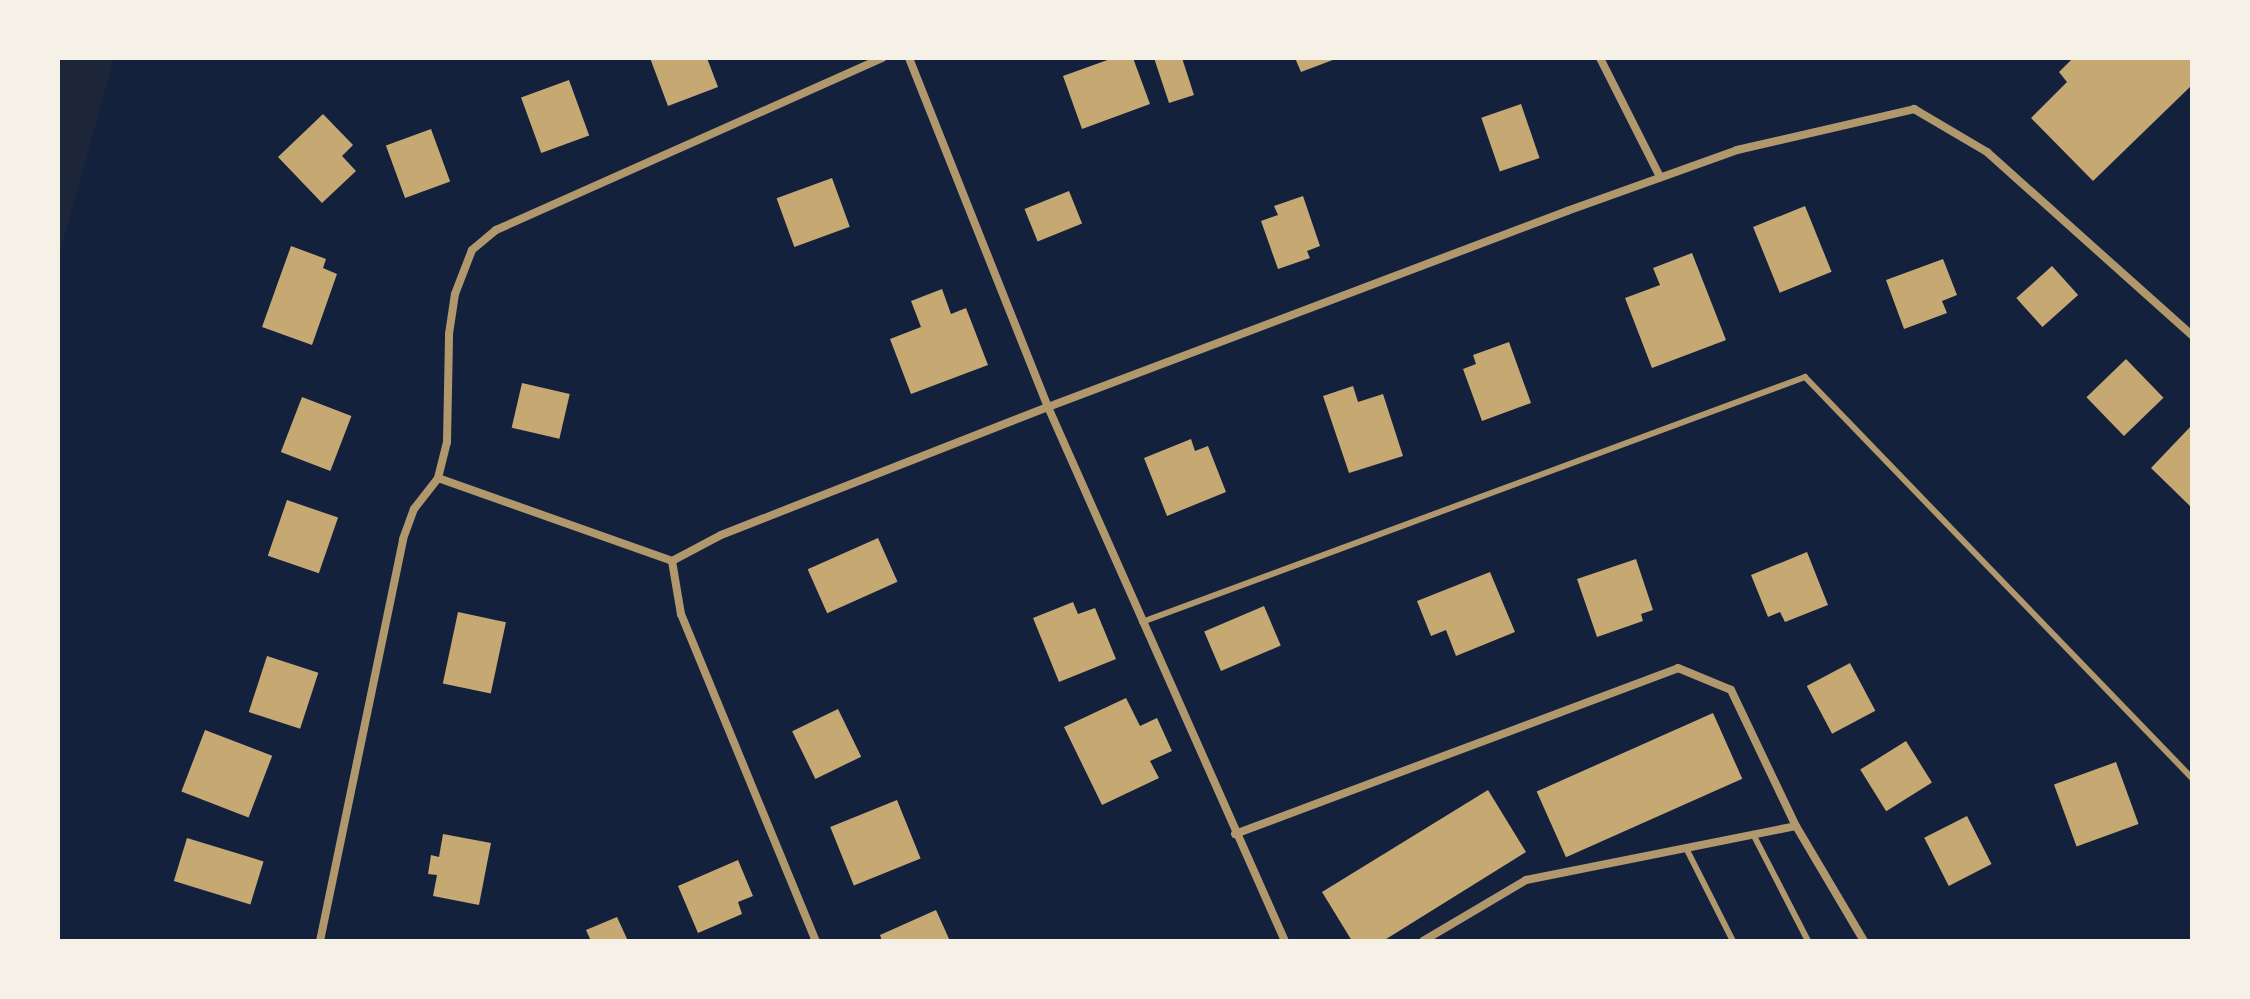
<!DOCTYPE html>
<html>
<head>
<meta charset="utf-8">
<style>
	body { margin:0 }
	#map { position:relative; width:2250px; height:999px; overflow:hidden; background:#14213d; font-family:"Golos Text",sans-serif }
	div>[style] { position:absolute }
	.green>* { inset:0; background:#1d2539 }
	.building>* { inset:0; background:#c6a872; transform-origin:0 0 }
	.service>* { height:6px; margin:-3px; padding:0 3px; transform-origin:3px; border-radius:3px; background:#b1986c }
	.minor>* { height:8px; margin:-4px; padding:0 4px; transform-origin:4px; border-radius:4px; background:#b1986c }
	span { translate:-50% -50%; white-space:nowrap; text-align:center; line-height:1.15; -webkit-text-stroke:8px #f6f1e7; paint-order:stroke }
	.frame { position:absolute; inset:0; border:60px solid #f6f1e7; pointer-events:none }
</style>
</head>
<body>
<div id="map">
	<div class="green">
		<i style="clip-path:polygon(58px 58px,114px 58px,58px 260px)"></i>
	</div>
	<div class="building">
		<i style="clip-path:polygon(650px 58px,707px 58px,718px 87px,668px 106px)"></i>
		<i style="clip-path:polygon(1113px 58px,1133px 58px,1150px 104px,1082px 129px,1063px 76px)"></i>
		<i style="clip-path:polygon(1154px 58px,1182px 58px,1194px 95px,1169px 103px)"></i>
		<i style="clip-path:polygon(1295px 58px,1338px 58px,1301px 72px)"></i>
		<i style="clip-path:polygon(2073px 58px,2192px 58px,2192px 85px,2093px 181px,2031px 118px,2067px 82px,2059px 72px)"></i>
		<i style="left:569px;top:80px;width:59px;height:51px;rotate:70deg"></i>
		<i style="left:1521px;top:104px;width:57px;height:42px;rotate:71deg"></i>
		<i style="clip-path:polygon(323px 114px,353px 145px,342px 156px,356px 171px,322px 203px,278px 157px)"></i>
		<i style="left:431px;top:129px;width:56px;height:48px;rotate:70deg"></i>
		<i style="left:832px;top:178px;width:52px;height:59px;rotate:70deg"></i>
		<i style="left:1069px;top:191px;width:35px;height:48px;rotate:68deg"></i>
		<i style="clip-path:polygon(1303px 196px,1320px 246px,1307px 251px,1310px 258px,1278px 269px,1261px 221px,1278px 215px,1274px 206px)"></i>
		<i style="left:1805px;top:206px;width:71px;height:56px;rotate:68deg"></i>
		<i style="clip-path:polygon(291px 246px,326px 259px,323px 268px,337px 274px,312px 345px,262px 327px)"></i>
		<i style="clip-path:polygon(1692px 253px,1726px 340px,1652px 368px,1625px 298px,1660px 285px,1653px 268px)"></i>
		<i style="clip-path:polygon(1943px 259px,1957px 295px,1942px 301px,1947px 313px,1904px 329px,1886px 280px)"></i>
		<i style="left:2052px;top:266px;width:39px;height:48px;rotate:48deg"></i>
		<i style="clip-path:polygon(942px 289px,951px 314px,966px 308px,988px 365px,911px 394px,890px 339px,921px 327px,911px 301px)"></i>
		<i style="clip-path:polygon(1509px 342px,1531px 403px,1482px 421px,1463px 369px,1476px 364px,1473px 355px)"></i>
		<i style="left:2126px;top:359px;width:54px;height:55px;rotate:46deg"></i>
		<i style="left:522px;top:383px;width:49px;height:46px;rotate:13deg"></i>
		<i style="clip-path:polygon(1353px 386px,1358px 402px,1383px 394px,1403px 456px,1349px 473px,1323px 396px)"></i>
		<i style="left:302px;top:397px;width:53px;height:59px;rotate:21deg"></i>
		<i style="clip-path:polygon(2192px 425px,2192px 508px,2151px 468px)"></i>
		<i style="clip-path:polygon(1191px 439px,1195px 451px,1208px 446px,1226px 492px,1167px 516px,1144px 458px)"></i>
		<i style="left:287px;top:500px;width:54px;height:59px;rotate:19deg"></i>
		<i style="left:878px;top:538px;width:48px;height:77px;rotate:66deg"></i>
		<i style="clip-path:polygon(1807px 552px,1828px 605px,1785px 622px,1780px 612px,1768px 617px,1751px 575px)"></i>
		<i style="clip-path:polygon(1636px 559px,1653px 610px,1641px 614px,1643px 621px,1597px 637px,1577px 579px)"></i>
		<i style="clip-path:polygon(1490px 572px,1515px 632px,1456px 656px,1446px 630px,1431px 636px,1417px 601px)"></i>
		<i style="clip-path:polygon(1073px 602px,1078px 614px,1095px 608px,1116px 659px,1059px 682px,1033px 618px)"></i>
		<i style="left:1264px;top:606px;width:43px;height:65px;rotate:67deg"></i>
		<i style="left:458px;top:612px;width:49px;height:73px;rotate:12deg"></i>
		<i style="left:267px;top:656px;width:54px;height:59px;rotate:18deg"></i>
		<i style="left:1850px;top:663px;width:54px;height:49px;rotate:62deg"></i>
		<i style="clip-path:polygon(1126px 698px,1140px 726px,1157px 718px,1172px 751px,1150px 761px,1159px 778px,1102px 805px,1064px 727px)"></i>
		<i style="left:838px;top:709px;width:53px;height:51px;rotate:64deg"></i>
		<i style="left:1713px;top:713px;width:72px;height:193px;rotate:66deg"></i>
		<i style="left:205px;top:730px;width:72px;height:66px;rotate:21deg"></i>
		<i style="left:1906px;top:741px;width:49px;height:54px;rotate:58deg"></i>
		<i style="left:2116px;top:762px;width:66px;height:66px;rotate:70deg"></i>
		<i style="clip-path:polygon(1488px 790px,1526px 852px,1383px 941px,1352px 941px,1322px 892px)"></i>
		<i style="left:897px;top:800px;width:63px;height:72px;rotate:68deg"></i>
		<i style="left:1967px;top:816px;width:54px;height:48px;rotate:63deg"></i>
		<i style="clip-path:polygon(443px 834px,491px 843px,479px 905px,433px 896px,437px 875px,428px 874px,431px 855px,439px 857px)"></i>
		<i style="left:187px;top:838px;width:80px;height:45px;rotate:17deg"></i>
		<i style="clip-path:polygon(738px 860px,753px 896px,738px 902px,742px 914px,698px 933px,678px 886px)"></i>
		<i style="clip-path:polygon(936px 910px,950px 941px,882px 941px,880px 935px)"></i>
		<i style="clip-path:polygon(617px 917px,628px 941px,591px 941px,586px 930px)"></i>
	</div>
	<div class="service">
		<i style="left:1142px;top:622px;width:707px;rotate:-20.28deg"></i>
		<i style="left:1805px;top:377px;width:557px;rotate:46.02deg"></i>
		<i style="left:1753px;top:834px;width:120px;rotate:62.8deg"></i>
		<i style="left:1686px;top:848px;width:104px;rotate:63.2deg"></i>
	</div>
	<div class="minor">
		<i style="left:909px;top:58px;width:376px;rotate:68.3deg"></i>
		<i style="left:1048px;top:407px;width:584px;rotate:66.07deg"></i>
		<i style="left:1600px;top:58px;width:133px;rotate:63.2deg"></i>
		<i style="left:438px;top:478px;width:248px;rotate:19.5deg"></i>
		<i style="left:672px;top:561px;width:55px;rotate:-28deg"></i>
		<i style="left:721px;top:535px;width:351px;rotate:-21.4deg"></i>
		<i style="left:1048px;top:407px;width:555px;rotate:-20.69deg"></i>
		<i style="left:1567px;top:211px;width:181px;rotate:-19.7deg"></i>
		<i style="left:1737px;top:150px;width:182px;rotate:-13deg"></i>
		<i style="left:1914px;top:109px;width:85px;rotate:30.5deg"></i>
		<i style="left:1987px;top:152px;width:275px;rotate:41.8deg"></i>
		<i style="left:672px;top:561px;width:54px;rotate:80.4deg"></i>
		<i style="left:681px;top:614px;width:354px;rotate:67.6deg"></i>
		<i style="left:1235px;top:834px;width:473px;rotate:-20.5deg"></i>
		<i style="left:1678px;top:668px;width:57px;rotate:22.5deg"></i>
		<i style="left:1731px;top:690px;width:151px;rotate:64.5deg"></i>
		<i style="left:1796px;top:826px;width:134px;rotate:59.4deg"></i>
		<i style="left:320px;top:941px;width:410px;rotate:-78.3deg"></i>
		<i style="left:403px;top:539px;width:32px;rotate:-70deg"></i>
		<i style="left:414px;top:509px;width:39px;rotate:-52deg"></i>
		<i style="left:438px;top:478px;width:37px;rotate:-76deg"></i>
		<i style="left:447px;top:442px;width:108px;rotate:-88.9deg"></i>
		<i style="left:449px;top:334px;width:40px;rotate:-81.5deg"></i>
		<i style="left:455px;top:294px;width:47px;rotate:-68.9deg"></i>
		<i style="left:472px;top:250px;width:31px;rotate:-40deg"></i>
		<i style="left:496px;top:230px;width:423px;rotate:-24deg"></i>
		<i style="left:1423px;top:941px;width:120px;rotate:-30.6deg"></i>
		<i style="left:1526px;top:880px;width:275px;rotate:-11.3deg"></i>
	</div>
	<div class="frame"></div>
</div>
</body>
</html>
